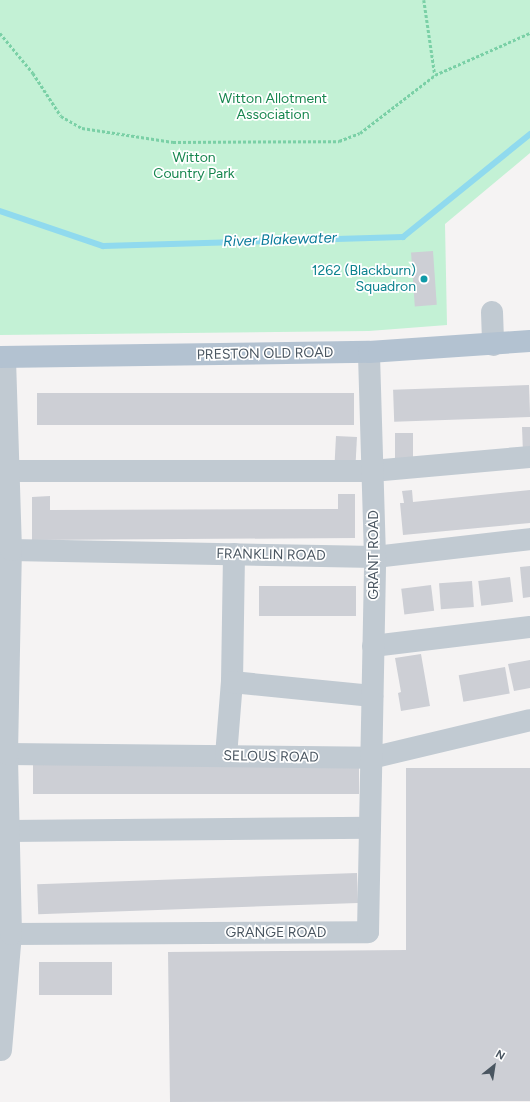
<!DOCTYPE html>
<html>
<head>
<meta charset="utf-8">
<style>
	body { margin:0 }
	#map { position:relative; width:530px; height:1102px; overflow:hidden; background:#f5f3f3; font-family:Figtree,sans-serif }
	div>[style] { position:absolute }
	.green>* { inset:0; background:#c3f1d5 }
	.stream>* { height:6px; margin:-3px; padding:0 3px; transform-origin:3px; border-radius:3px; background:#90daee }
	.building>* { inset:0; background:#cdcfd5; transform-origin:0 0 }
	.path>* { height:2.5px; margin-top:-1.25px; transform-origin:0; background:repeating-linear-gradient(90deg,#7ad0a6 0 3px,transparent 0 5px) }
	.minor>* { height:22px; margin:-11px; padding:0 11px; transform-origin:11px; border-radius:11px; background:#c1cad2 }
	.major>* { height:22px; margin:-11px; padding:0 11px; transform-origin:11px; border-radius:11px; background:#b3c2d1 }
	.dots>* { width:11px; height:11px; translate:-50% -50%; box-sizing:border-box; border:2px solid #fff; border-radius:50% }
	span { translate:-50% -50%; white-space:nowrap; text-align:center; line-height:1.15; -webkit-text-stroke:3.5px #fff; paint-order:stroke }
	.park-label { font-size:14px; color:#17864f }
	.culture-label { font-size:14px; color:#0d838f }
	.right { translate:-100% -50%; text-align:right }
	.street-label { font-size:14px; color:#4a5661 }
	.water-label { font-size:15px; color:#0c7c9b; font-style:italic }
	.north { position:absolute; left:474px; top:1046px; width:40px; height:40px; -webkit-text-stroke:3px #fff; paint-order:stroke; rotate:30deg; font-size:11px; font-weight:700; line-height:16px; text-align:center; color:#4a5661 }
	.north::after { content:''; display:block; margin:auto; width:14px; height:18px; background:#4a5661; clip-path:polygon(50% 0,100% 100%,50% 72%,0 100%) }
</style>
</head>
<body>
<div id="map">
	<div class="green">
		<i style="clip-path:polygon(0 0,530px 0,530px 153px,445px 224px,447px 325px,369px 331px,0 335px)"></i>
	</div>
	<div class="stream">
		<i style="left:0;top:211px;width:109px;rotate:18.8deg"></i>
		<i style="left:103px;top:246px;width:300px;rotate:-1.7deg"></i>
		<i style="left:403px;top:237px;width:164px;rotate:-39deg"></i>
	</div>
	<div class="building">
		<i style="left:433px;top:251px;width:54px;height:22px;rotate:86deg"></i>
		<i style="left:529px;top:385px;width:32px;height:136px;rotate:88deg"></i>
		<i style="left:354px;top:393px;width:32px;height:317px;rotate:90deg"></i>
		<i style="clip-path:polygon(522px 427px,530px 427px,530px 452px,523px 453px)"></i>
		<i style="left:413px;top:433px;width:26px;height:18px;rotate:90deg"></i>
		<i style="left:336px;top:436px;width:21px;height:25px;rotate:3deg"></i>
		<i style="clip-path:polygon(412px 490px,413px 502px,530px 490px,530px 523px,403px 535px,400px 503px,404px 503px,402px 491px)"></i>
		<i style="clip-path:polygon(338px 494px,355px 494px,355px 538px,32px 540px,32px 497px,50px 496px,50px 510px,338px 509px)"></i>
		<i style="clip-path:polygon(530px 566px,530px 597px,523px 598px,520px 567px)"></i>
		<i style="left:510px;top:577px;width:25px;height:32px;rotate:83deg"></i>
		<i style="left:472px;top:581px;width:26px;height:33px;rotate:86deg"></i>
		<i style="left:431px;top:585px;width:26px;height:30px;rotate:83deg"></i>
		<i style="left:259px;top:586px;width:97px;height:30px"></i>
		<i style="clip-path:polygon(421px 654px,430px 706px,401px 711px,398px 693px,401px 692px,395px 658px)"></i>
		<i style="clip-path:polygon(530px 660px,530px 688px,514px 691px,508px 664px)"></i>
		<i style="left:505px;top:667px;width:27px;height:47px;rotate:80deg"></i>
		<i style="left:359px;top:764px;width:30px;height:326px;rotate:90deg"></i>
		<i style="clip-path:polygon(406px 768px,530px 768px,530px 1101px,170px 1102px,168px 952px,406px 950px)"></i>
		<i style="left:357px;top:873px;width:30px;height:320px;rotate:88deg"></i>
		<i style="left:39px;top:962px;width:73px;height:33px"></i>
	</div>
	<div class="path">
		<i style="left:424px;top:0;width:76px;rotate:81.7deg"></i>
		<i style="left:0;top:33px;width:52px;rotate:50.5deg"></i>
		<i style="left:33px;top:73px;width:51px;rotate:56.9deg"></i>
		<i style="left:61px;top:116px;width:24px;rotate:30deg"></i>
		<i style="left:82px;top:128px;width:92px;rotate:8.7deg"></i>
		<i style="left:173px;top:142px;width:166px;rotate:-0.3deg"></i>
		<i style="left:339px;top:141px;width:22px;rotate:-21deg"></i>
		<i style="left:360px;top:133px;width:95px;rotate:-37.7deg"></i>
		<i style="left:435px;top:75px;width:104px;rotate:-23.9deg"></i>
	</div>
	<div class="minor">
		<i style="left:492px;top:312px;width:33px;rotate:88deg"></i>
		<i style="left:8px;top:471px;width:364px"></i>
		<i style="left:372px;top:471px;width:159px;rotate:-5.1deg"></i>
		<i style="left:11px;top:550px;width:364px;rotate:1.1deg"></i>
		<i style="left:375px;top:557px;width:156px;rotate:-6.6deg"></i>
		<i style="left:373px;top:646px;width:158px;rotate:-6.9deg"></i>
		<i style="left:232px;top:682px;width:128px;rotate:-89.1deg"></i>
		<i style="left:7px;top:754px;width:364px;rotate:0.6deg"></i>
		<i style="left:371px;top:758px;width:163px;rotate:-13.4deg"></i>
		<i style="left:226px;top:756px;width:74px;rotate:-85.4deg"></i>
		<i style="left:232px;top:682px;width:141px;rotate:5.7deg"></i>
		<i style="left:9px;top:831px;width:361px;rotate:-0.5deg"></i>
		<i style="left:11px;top:934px;width:357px;rotate:-0.3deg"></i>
		<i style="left:368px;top:932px;width:375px;rotate:-88.9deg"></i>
		<i style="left:375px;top:557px;width:205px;rotate:-91.7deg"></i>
		<i style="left:1px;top:1050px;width:116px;rotate:-85.1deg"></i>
		<i style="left:11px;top:934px;width:180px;rotate:-91.3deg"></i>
		<i style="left:7px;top:754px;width:204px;rotate:-88.9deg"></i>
		<i style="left:11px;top:550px;width:193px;rotate:-91.8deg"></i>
	</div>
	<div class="major">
		<i style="left:0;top:357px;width:369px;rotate:-0.8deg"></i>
		<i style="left:369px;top:352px;width:161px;rotate:-3.9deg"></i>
	</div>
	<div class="dots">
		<i style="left:424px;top:279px;background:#0f9aa8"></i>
	</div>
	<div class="park-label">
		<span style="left:273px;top:107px">Witton Allotment<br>Association</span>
		<span style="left:194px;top:166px">Witton<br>Country Park</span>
	</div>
	<div class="culture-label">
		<span class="right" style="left:416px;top:279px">1262 (Blackburn)<br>Squadron</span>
	</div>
	<div class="street-label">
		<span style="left:265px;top:354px;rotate:-1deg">PRESTON OLD ROAD</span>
		<span style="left:271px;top:555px;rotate:1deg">FRANKLIN ROAD</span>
		<span style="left:374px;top:555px;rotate:-90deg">GRANT ROAD</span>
		<span style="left:271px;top:757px;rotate:1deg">SELOUS ROAD</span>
		<span style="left:276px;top:933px">GRANGE ROAD</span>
	</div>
	<div class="water-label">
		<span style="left:280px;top:240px;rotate:-2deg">River Blakewater</span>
	</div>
	<div class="north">N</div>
</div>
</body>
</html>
